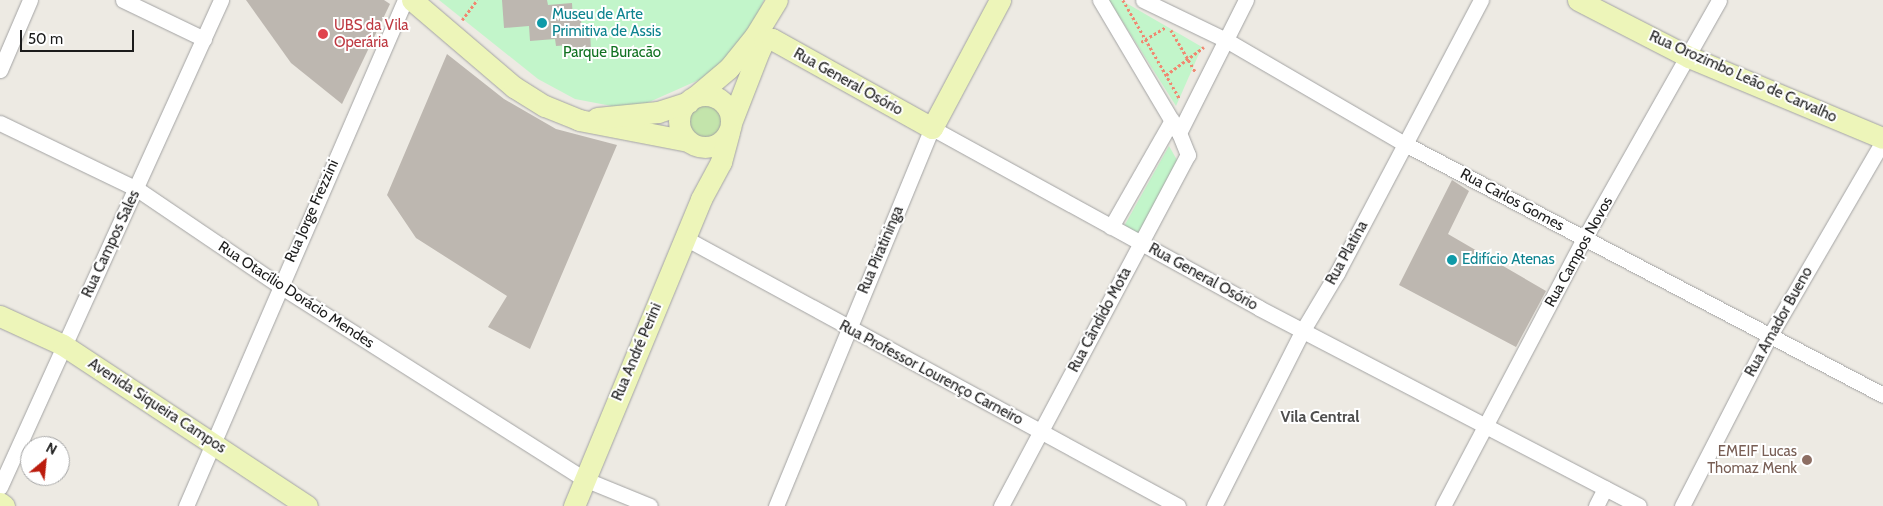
<!DOCTYPE html>
<html>
<head>
<meta charset="utf-8">
<style>
	body { margin:0 }
	#map { position:relative; width:1883px; height:506px; overflow:hidden; background:#edeae3; font-family:Cabin,sans-serif }
	div>[style] { position:absolute }
	.grass>* { inset:0; background:#c3e4ab }
	.round { border-radius:50% }
	.park>* { inset:0; background:#c2f5ca }
	.building>* { inset:0; background:#bdb7b0 }
	.path>* { height:2.5px; margin-top:-1.25px; transform-origin:0; background:repeating-linear-gradient(90deg,#f08871 0 2.5px,transparent 0 5px) }
	.roads { filter:drop-shadow(0 0 1px #a3a3a3) drop-shadow(0 0 1px #a3a3a3) }
	.street>* { height:15px; margin:-7.5px; padding:0 7.5px; transform-origin:7.5px; border-radius:7.5px; background:#fff }
	.secondary>* { height:21px; margin:-10.5px; padding:0 10.5px; transform-origin:10.5px; border-radius:10.5px; background:#edf5b9 }
	.secondary>.ring { margin:-10.5px; padding:0; box-sizing:content-box; background:none; border:21px solid #edf5b9; border-radius:50% }
	.dots>* { width:14px; height:14px; translate:-50% -50%; box-sizing:border-box; border:2px solid #fff; border-radius:50% }
	span { translate:-50% -50%; white-space:nowrap; text-align:center; line-height:1.15; -webkit-text-stroke:4px #fff; paint-order:stroke }
	.culture-label { font-size:15px; color:#0d838f }
	.left { translate:0 -50%; text-align:left }
	.health-label { font-size:15px; color:#be3a42 }
	.park-label { font-size:15px; color:#127222 }
	.street-label { font-size:15px; color:#1c1c1c }
	.education-label { font-size:15px; color:#785e54 }
	.right { translate:-100% -50%; text-align:right }
	.neighbourhood-label { font-size:16px; color:#4f4f4f; font-weight:700 }
	.north { position:absolute; left:20px; top:436px; width:50px; height:50px; box-sizing:border-box; background:#fff; border:1px solid #a4a4a4; border-radius:50%; rotate:28deg; font-size:14px; font-weight:700; line-height:20px; text-align:center; color:#1c1c1c }
	.north::after { content:''; display:block; margin:auto; width:18px; height:22px; background:#bb1c0d; clip-path:polygon(50% 0,100% 100%,50% 72%,0 100%) }
	.scale { position:absolute; left:20px; top:30px; width:114px; height:22px; box-sizing:border-box; border:2px solid #1c1c1c; border-top:0; padding-left:6px; font-size:15px; line-height:18px; white-space:nowrap; color:#1c1c1c; -webkit-text-stroke:4px #fff; paint-order:stroke }
</style>
</head>
<body>
<div id="map">
	<div class="grass">
		<i class="round" style="left:687px;top:104px;width:36px;height:36px"></i>
	</div>
	<div class="park">
		<i style="clip-path:polygon(439px 0,764px 0,755px 21px,729px 56px,701px 79px,647px 103px,617px 107px,575px 99px,538px 79px)"></i>
		<i style="clip-path:polygon(1109px 0,1121px 0,1202px 47px,1176px 106px)"></i>
		<i style="clip-path:polygon(1169px 146px,1177px 160px,1138px 235px,1123px 228px)"></i>
	</div>
	<div class="building">
		<i style="clip-path:polygon(246px 0,384px 0,390px 4px,342px 104px,291px 63px)"></i>
		<i style="clip-path:polygon(502px 0,547px 0,548px 5px,572px 3px,573px 20px,581px 20px,582px 31px,590px 30px,591px 51px,570px 52px,570px 45px,556px 46px,555px 39px,530px 41px,529px 26px,504px 28px)"></i>
		<i style="clip-path:polygon(447px 54px,504px 99px,556px 129px,617px 145px,530px 349px,488px 327px,507px 296px,416px 238px,387px 195px)"></i>
		<i style="clip-path:polygon(1452px 180px,1469px 191px,1448px 234px,1546px 291px,1516px 347px,1399px 285px)"></i>
	</div>
	<div class="path">
		<i style="left:1123px;top:0;width:114px;rotate:60.1deg"></i>
		<i style="left:462px;top:20px;width:25px;rotate:-53deg"></i>
		<i style="left:1171px;top:30px;width:48px;rotate:59.7deg"></i>
		<i style="left:1141px;top:42px;width:29px;rotate:-31deg"></i>
		<i style="left:1166px;top:75px;width:47px;rotate:-36.4deg"></i>
	</div>
	<div class="roads">
		<div class="street">
			<i style="left:123px;top:0;width:90px;rotate:25.7deg"></i>
			<i style="left:1143px;top:0;width:92px;rotate:25.7deg"></i>
			<i style="left:1226px;top:40px;width:207px;rotate:30.2deg"></i>
			<i style="left:1405px;top:144px;width:540px;rotate:27.7deg"></i>
			<i style="left:0;top:70px;width:76px;rotate:-66.8deg"></i>
			<i style="left:0;top:123px;width:152px;rotate:25.7deg"></i>
			<i style="left:137px;top:189px;width:173px;rotate:34.1deg"></i>
			<i style="left:280px;top:286px;width:360px;rotate:32.4deg"></i>
			<i style="left:584px;top:479px;width:71px;rotate:22.2deg"></i>
			<i style="left:1179px;top:133px;width:149px;rotate:-63.3deg"></i>
			<i style="left:1111px;top:227px;width:123px;rotate:-60.3deg"></i>
			<i style="left:685px;top:238px;width:561px;rotate:28.53deg"></i>
			<i style="left:0;top:487px;width:535px;rotate:-65.59deg"></i>
			<i style="left:186px;top:506px;width:551px;rotate:-66.6deg"></i>
			<i style="left:776px;top:506px;width:409px;rotate:-67.6deg"></i>
			<i style="left:932px;top:128px;width:373px;rotate:28.8deg"></i>
			<i style="left:1259px;top:308px;width:428px;rotate:27.5deg"></i>
			<i style="left:1001px;top:506px;width:398px;rotate:-62deg"></i>
			<i style="left:1188px;top:155px;width:24px;rotate:-112deg"></i>
			<i style="left:1179px;top:133px;width:155px;rotate:-120.7deg"></i>
			<i style="left:1214px;top:506px;width:197px;rotate:-63.2deg"></i>
			<i style="left:1303px;top:330px;width:66px;rotate:-59.2deg"></i>
			<i style="left:1337px;top:273px;width:309px;rotate:-62.2deg"></i>
			<i style="left:1443px;top:506px;width:302px;rotate:-62.2deg"></i>
			<i style="left:1584px;top:239px;width:274px;rotate:-60.5deg"></i>
			<i style="left:1596px;top:506px;width:20px;rotate:-63deg"></i>
			<i style="left:1682px;top:506px;width:190px;rotate:-62.8deg"></i>
			<i style="left:1769px;top:337px;width:227px;rotate:-59.8deg"></i>
		</div>
		<div class="secondary">
			<i style="left:412px;top:0;width:134px;rotate:40.5deg"></i>
			<i style="left:514px;top:87px;width:36px;rotate:32deg"></i>
			<i style="left:545px;top:106px;width:37px;rotate:22deg"></i>
			<i style="left:579px;top:120px;width:111px;rotate:10.9deg"></i>
			<i style="left:1578px;top:0;width:125px;rotate:27.2deg"></i>
			<i style="left:1689px;top:57px;width:210px;rotate:22.7deg"></i>
			<i class="ring" style="left:679px;top:95px;width:31px;height:31px"></i>
			<i style="left:696px;top:96px;width:43px;rotate:-40.3deg"></i>
			<i style="left:729px;top:68px;width:41px;rotate:-50.9deg"></i>
			<i style="left:755px;top:36px;width:42px;rotate:-58.6deg"></i>
			<i style="left:597px;top:118px;width:61px;rotate:-5.6deg"></i>
			<i style="left:658px;top:112px;width:32px;rotate:-18deg"></i>
			<i style="left:731px;top:123px;width:77px;rotate:-68.7deg"></i>
			<i style="left:759px;top:51px;width:11px;rotate:-63deg"></i>
			<i style="left:764px;top:41px;width:8px;rotate:-14deg"></i>
			<i style="left:772px;top:39px;width:183px;rotate:29.1deg"></i>
			<i style="left:932px;top:128px;width:145px;rotate:-62deg"></i>
			<i style="left:0;top:316px;width:69px;rotate:24.7deg"></i>
			<i style="left:63px;top:345px;width:292px;rotate:33.4deg"></i>
			<i style="left:0;top:503px;width:5px;rotate:37deg"></i>
			<i style="left:574px;top:506px;width:332px;rotate:-67.5deg"></i>
			<i style="left:701px;top:199px;width:42px;rotate:-61.6deg"></i>
			<i style="left:721px;top:162px;width:30px;rotate:-75deg"></i>
		</div>
	</div>
	<div class="dots">
		<i style="left:542px;top:23px;background:#0f9aa8"></i>
		<i style="left:323px;top:34px;background:#e0444e"></i>
		<i style="left:1452px;top:260px;background:#0f9aa8"></i>
		<i style="left:1807px;top:460px;background:#8d6e63"></i>
	</div>
	<div class="culture-label">
		<span class="left" style="left:552px;top:23px">Museu de Arte<br>Primitiva de Assis</span>
		<span class="left" style="left:1462px;top:260px">Edifício Atenas</span>
	</div>
	<div class="health-label">
		<span class="left" style="left:334px;top:34px">UBS da Vila<br>Operária</span>
	</div>
	<div class="park-label">
		<span style="left:612px;top:53px">Parque Buracão</span>
	</div>
	<div class="street-label">
		<span style="left:1743px;top:77px;rotate:24deg">Rua Orozimbo Leão de Carvalho</span>
		<span style="left:848px;top:82px;rotate:29deg">Rua General Osório</span>
		<span style="left:1512px;top:200px;rotate:28deg">Rua Carlos Gomes</span>
		<span style="left:312px;top:211px;rotate:-66deg">Rua Jorge Frezzini</span>
		<span style="left:111px;top:244px;rotate:-65deg">Rua Campos Sales</span>
		<span style="left:881px;top:250px;rotate:-67deg">Rua Piratininga</span>
		<span style="left:1579px;top:252px;rotate:-61deg">Rua Campos Novos</span>
		<span style="left:1347px;top:253px;rotate:-61deg">Rua Platina</span>
		<span style="left:1203px;top:277px;rotate:29deg">Rua General Osório</span>
		<span style="left:296px;top:295px;rotate:33deg">Rua Otacílio Dorácio Mendes</span>
		<span style="left:1100px;top:320px;rotate:-62deg">Rua Cândido Mota</span>
		<span style="left:1779px;top:322px;rotate:-61deg">Rua Amador Bueno</span>
		<span style="left:637px;top:352px;rotate:-67deg">Rua André Perini</span>
		<span style="left:931px;top:373px;rotate:28deg">Rua Professor Lourenço Carneiro</span>
		<span style="left:157px;top:406px;rotate:33deg">Avenida Siqueira Campos</span>
	</div>
	<div class="education-label">
		<span class="right" style="left:1797px;top:460px">EMEIF Lucas<br>Thomaz Menk</span>
	</div>
	<div class="neighbourhood-label">
		<span style="left:1320px;top:417px">Vila Central</span>
	</div>
	<div class="north">N</div>
	<div class="scale">50 m</div>
</div>
</body>
</html>
